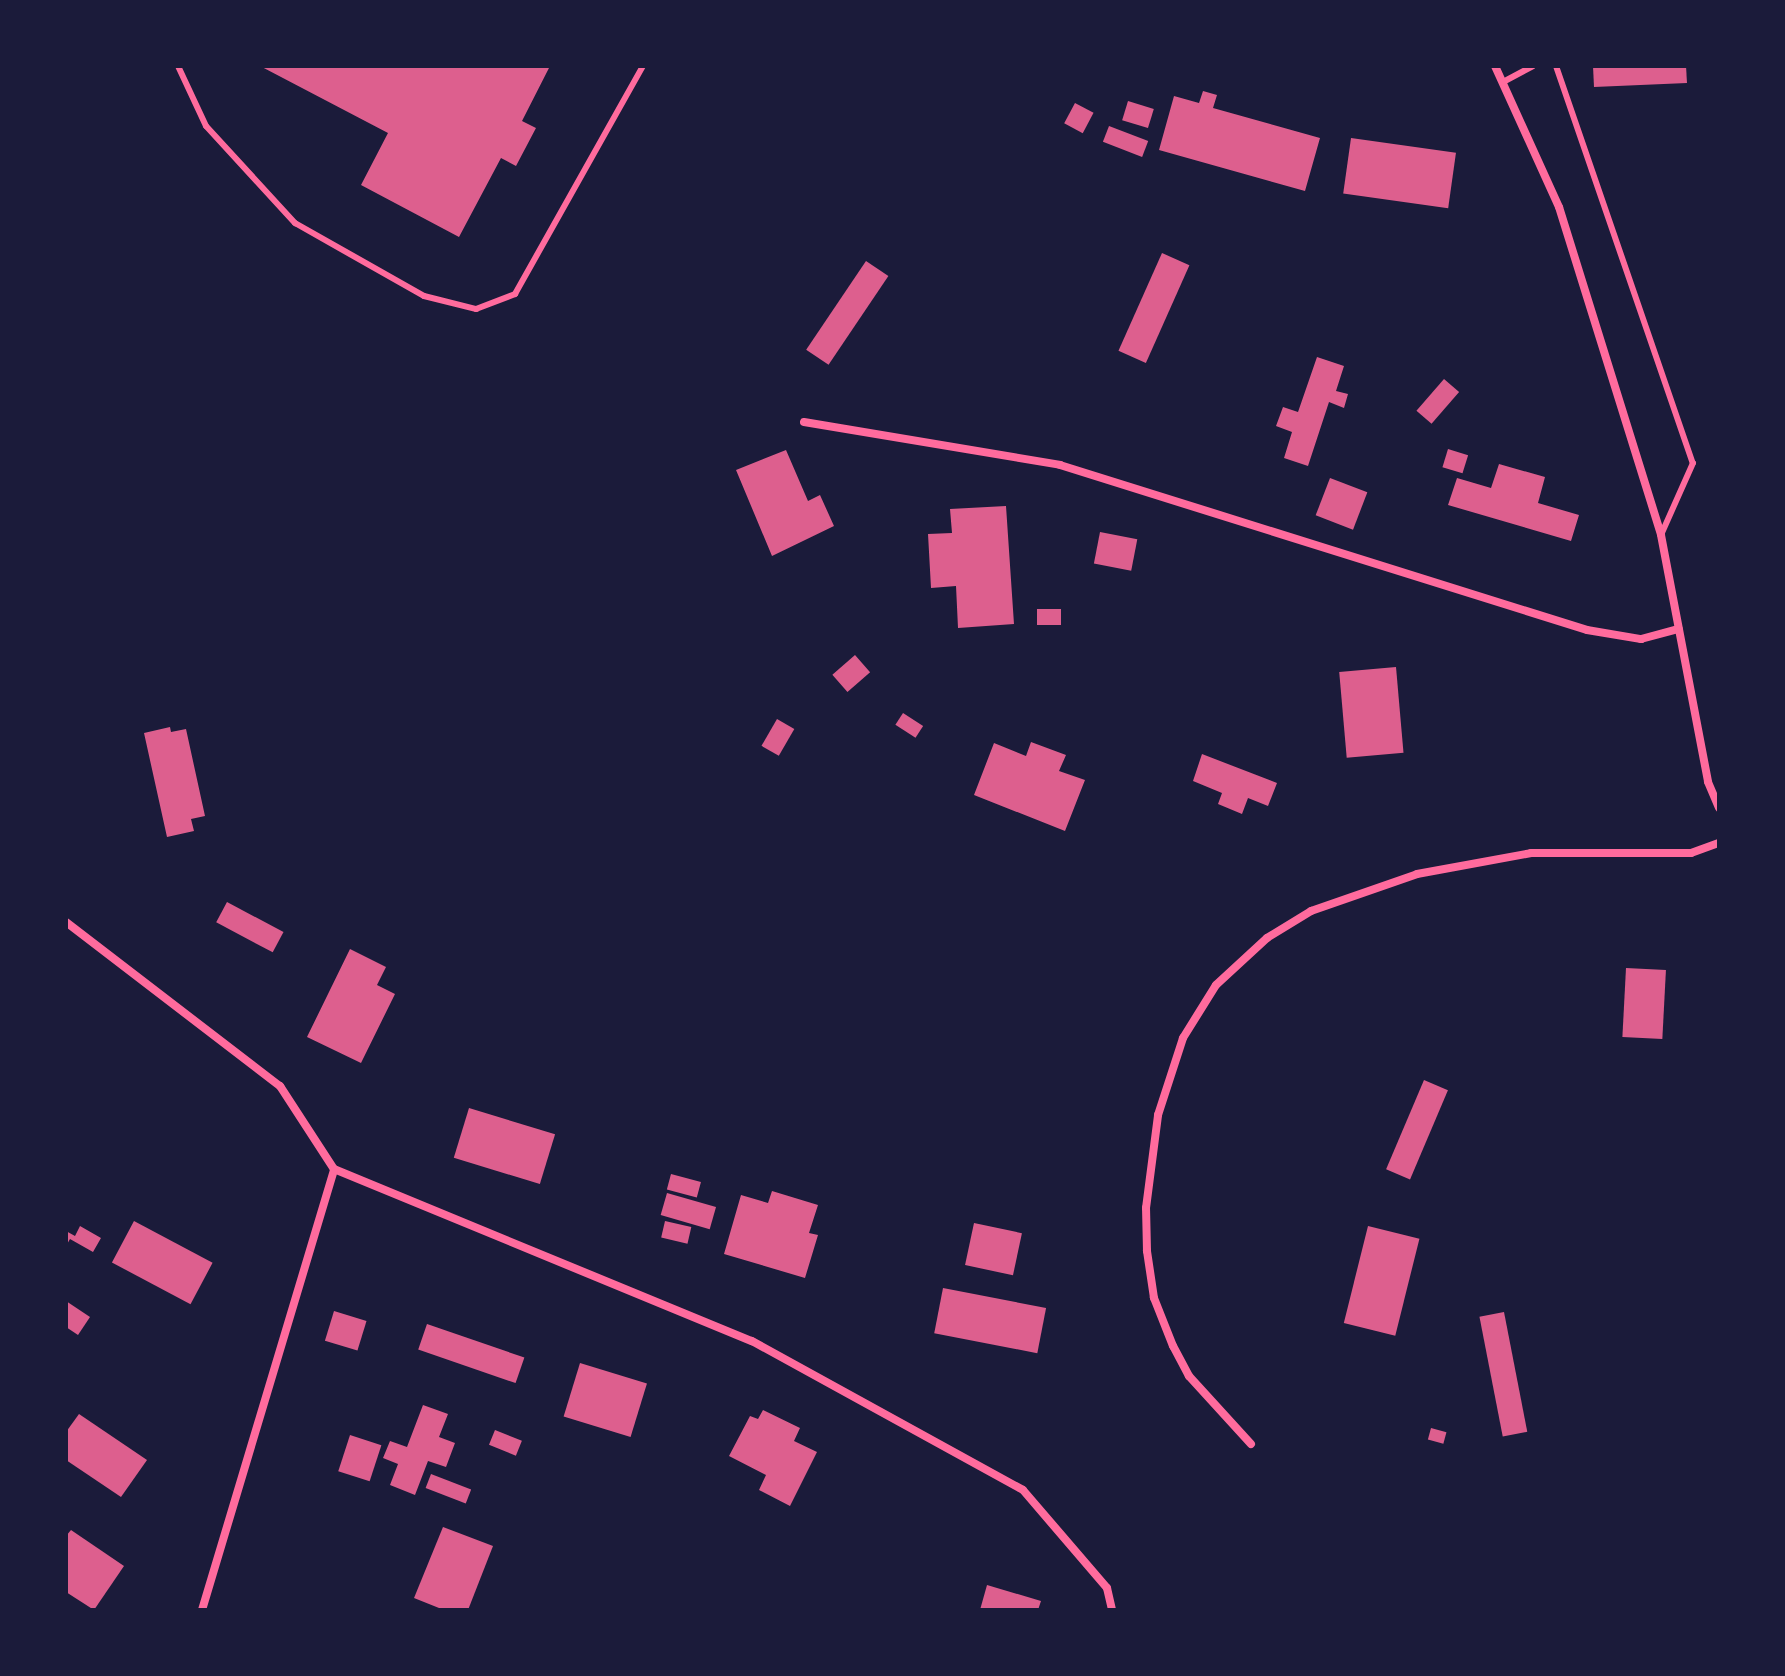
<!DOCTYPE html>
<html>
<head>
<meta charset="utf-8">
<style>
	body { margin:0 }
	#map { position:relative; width:1785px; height:1676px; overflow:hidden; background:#1b1b3a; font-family:"Archivo Narrow",sans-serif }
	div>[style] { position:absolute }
	.building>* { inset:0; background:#dd5f8e; transform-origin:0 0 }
	.service>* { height:6px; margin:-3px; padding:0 3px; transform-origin:3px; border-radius:3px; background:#ff6b9d }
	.minor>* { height:8px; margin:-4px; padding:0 4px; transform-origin:4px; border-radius:4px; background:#ff6b9d }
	span { translate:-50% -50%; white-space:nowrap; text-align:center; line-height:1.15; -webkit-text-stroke:6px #1b1b3a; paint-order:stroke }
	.frame { position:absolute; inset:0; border:68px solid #1b1b3a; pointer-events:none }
</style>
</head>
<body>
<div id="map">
	<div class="building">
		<i style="clip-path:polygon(260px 66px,550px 66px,522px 121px,536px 128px,516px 166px,501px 158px,459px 237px,361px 185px,388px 133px)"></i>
		<i style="clip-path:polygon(1593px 66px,1686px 66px,1687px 83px,1594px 87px)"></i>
		<i style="clip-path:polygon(1203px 91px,1217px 95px,1213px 108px,1320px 138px,1305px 191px,1159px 150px,1174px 96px,1199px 103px)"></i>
		<i style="left:1128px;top:101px;width:27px;height:20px;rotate:17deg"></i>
		<i style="left:1075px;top:103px;width:21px;height:23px;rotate:28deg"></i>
		<i style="left:1109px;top:126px;width:42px;height:17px;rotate:21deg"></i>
		<i style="left:1351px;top:138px;width:106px;height:56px;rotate:8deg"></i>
		<i style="left:1162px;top:253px;width:30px;height:107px;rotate:24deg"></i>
		<i style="left:866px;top:261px;width:27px;height:107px;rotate:34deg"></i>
		<i style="clip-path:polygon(1317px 357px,1344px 366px,1336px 391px,1348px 394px,1344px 408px,1329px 402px,1308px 466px,1284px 458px,1292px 432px,1276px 426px,1283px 407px,1298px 412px)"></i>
		<i style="left:1444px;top:379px;width:20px;height:42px;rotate:41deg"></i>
		<i style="left:1448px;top:449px;width:21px;height:19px;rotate:17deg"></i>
		<i style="clip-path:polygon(786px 450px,808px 501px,820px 495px,834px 526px,772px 556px,736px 470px)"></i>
		<i style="clip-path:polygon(1499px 464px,1545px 477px,1538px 503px,1579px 515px,1571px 541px,1448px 505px,1457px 478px,1491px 488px)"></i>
		<i style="left:1330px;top:478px;width:40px;height:40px;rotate:21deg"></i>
		<i style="clip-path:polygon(1006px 506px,1014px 624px,958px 628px,956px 586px,931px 588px,928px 534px,952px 533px,950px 509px)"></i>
		<i style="left:1100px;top:532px;width:38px;height:32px;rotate:11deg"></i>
		<i style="left:1037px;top:609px;width:24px;height:16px"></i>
		<i style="left:855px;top:655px;width:23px;height:30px;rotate:49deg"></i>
		<i style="left:1396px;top:667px;width:86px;height:57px;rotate:85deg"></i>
		<i style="left:903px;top:713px;width:24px;height:14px;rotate:33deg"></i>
		<i style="left:777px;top:719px;width:20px;height:31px;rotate:30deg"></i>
		<i style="clip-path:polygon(170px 727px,171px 732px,186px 729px,205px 816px,191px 819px,194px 831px,167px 837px,144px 733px)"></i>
		<i style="clip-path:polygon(1031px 742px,1066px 755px,1059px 771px,1085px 780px,1065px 831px,974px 795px,994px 743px,1026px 756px)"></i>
		<i style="clip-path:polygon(1202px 754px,1277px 783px,1268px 806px,1248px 798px,1242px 814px,1218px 804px,1222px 793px,1193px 781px)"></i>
		<i style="left:227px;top:902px;width:64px;height:23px;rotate:28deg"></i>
		<i style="clip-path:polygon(350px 949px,386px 967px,377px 985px,395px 994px,361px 1063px,307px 1037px)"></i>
		<i style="left:1626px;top:968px;width:40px;height:69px;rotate:3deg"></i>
		<i style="left:1424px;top:1080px;width:26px;height:97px;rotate:23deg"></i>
		<i style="left:469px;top:1108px;width:90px;height:52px;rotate:17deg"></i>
		<i style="left:671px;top:1174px;width:31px;height:16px;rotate:15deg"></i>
		<i style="clip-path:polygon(772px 1191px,818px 1205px,809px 1233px,818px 1235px,805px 1278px,724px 1254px,741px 1195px,768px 1203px)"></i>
		<i style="left:667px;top:1193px;width:51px;height:23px;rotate:16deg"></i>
		<i style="left:134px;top:1221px;width:89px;height:47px;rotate:28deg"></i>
		<i style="left:665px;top:1221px;width:27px;height:17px;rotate:13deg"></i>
		<i style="left:974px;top:1223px;width:49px;height:43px;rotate:12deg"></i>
		<i style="clip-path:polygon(80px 1226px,101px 1238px,93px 1252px,70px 1239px,66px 1246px,66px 1231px,75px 1236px)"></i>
		<i style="left:1368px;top:1226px;width:53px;height:100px;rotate:14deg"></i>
		<i style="left:943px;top:1288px;width:105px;height:46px;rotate:11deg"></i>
		<i style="clip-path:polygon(66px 1301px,90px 1317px,78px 1335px,66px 1327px)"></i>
		<i style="left:334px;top:1311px;width:34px;height:31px;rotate:17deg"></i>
		<i style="left:1504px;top:1312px;width:122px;height:25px;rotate:79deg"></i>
		<i style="left:427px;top:1324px;width:103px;height:27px;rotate:19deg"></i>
		<i style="left:580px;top:1363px;width:70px;height:56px;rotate:17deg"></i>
		<i style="clip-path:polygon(423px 1405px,448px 1414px,439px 1437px,455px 1443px,446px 1467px,428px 1461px,415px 1495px,390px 1485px,398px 1464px,383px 1458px,390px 1441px,407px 1447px)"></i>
		<i style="clip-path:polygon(763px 1410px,800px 1428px,794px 1441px,817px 1452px,790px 1506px,759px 1490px,766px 1475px,729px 1456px,750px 1416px,758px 1419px)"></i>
		<i style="clip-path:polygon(79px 1414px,147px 1460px,121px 1497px,66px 1460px,66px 1432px)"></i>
		<i style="left:1431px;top:1428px;width:16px;height:12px;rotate:15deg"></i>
		<i style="left:495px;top:1430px;width:29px;height:16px;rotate:22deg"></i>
		<i style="left:350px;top:1435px;width:33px;height:38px;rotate:18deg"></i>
		<i style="left:431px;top:1474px;width:43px;height:15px;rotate:21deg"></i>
		<i style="clip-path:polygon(443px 1527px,493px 1546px,468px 1610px,444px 1610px,414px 1598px)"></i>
		<i style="clip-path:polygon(71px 1530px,124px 1566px,94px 1610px,66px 1592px,66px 1536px)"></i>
		<i style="clip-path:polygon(987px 1585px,1041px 1601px,1038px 1610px,980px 1610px)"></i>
	</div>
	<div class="service">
		<i style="left:178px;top:66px;width:66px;rotate:65deg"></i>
		<i style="left:206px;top:126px;width:132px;rotate:47.5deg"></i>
		<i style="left:295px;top:223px;width:148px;rotate:29.5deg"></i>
		<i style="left:424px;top:296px;width:54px;rotate:14deg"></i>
		<i style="left:476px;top:309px;width:42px;rotate:-21deg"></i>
		<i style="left:515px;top:294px;width:261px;rotate:-60.7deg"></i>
		<i style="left:1556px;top:66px;width:420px;rotate:71deg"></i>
		<i style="left:1693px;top:463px;width:79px;rotate:114deg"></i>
		<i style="left:1503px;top:82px;width:34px;rotate:-28deg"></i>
	</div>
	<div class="minor">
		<i style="left:1495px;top:66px;width:155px;rotate:65.6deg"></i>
		<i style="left:1559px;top:207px;width:343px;rotate:72.7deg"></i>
		<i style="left:1661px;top:535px;width:251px;rotate:79.2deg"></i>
		<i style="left:1708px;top:782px;width:28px;rotate:67deg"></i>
		<i style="left:804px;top:422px;width:260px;rotate:9.5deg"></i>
		<i style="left:1060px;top:465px;width:552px;rotate:17.38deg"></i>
		<i style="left:1587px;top:630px;width:55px;rotate:9.5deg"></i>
		<i style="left:1641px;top:639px;width:39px;rotate:-15deg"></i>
		<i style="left:66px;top:922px;width:270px;rotate:37.5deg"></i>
		<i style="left:280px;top:1086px;width:99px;rotate:57deg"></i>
		<i style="left:334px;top:1169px;width:452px;rotate:22.4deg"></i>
		<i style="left:752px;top:1341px;width:309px;rotate:28.8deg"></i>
		<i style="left:1023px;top:1490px;width:129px;rotate:49.4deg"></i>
		<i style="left:1107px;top:1588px;width:23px;rotate:77deg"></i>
		<i style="left:1251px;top:1444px;width:92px;rotate:-132.4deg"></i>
		<i style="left:1189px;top:1376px;width:34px;rotate:-118deg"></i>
		<i style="left:1173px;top:1346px;width:52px;rotate:-111.6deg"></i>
		<i style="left:1154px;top:1298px;width:48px;rotate:-98.5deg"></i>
		<i style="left:1147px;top:1251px;width:43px;rotate:-91.3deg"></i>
		<i style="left:1146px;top:1208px;width:94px;rotate:-82.6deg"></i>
		<i style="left:1158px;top:1115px;width:81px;rotate:-72deg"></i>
		<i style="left:1183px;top:1038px;width:62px;rotate:-58.1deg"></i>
		<i style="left:1216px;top:985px;width:69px;rotate:-42.7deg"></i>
		<i style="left:1267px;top:938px;width:52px;rotate:-31.5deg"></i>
		<i style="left:1311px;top:911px;width:112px;rotate:-19.2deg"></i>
		<i style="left:1417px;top:874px;width:116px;rotate:-10.4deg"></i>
		<i style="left:1531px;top:853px;width:160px"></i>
		<i style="left:1691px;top:853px;width:30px;rotate:-20deg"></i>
		<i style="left:202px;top:1610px;width:460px;rotate:-73.3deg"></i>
	</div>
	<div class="frame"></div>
</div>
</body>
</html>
